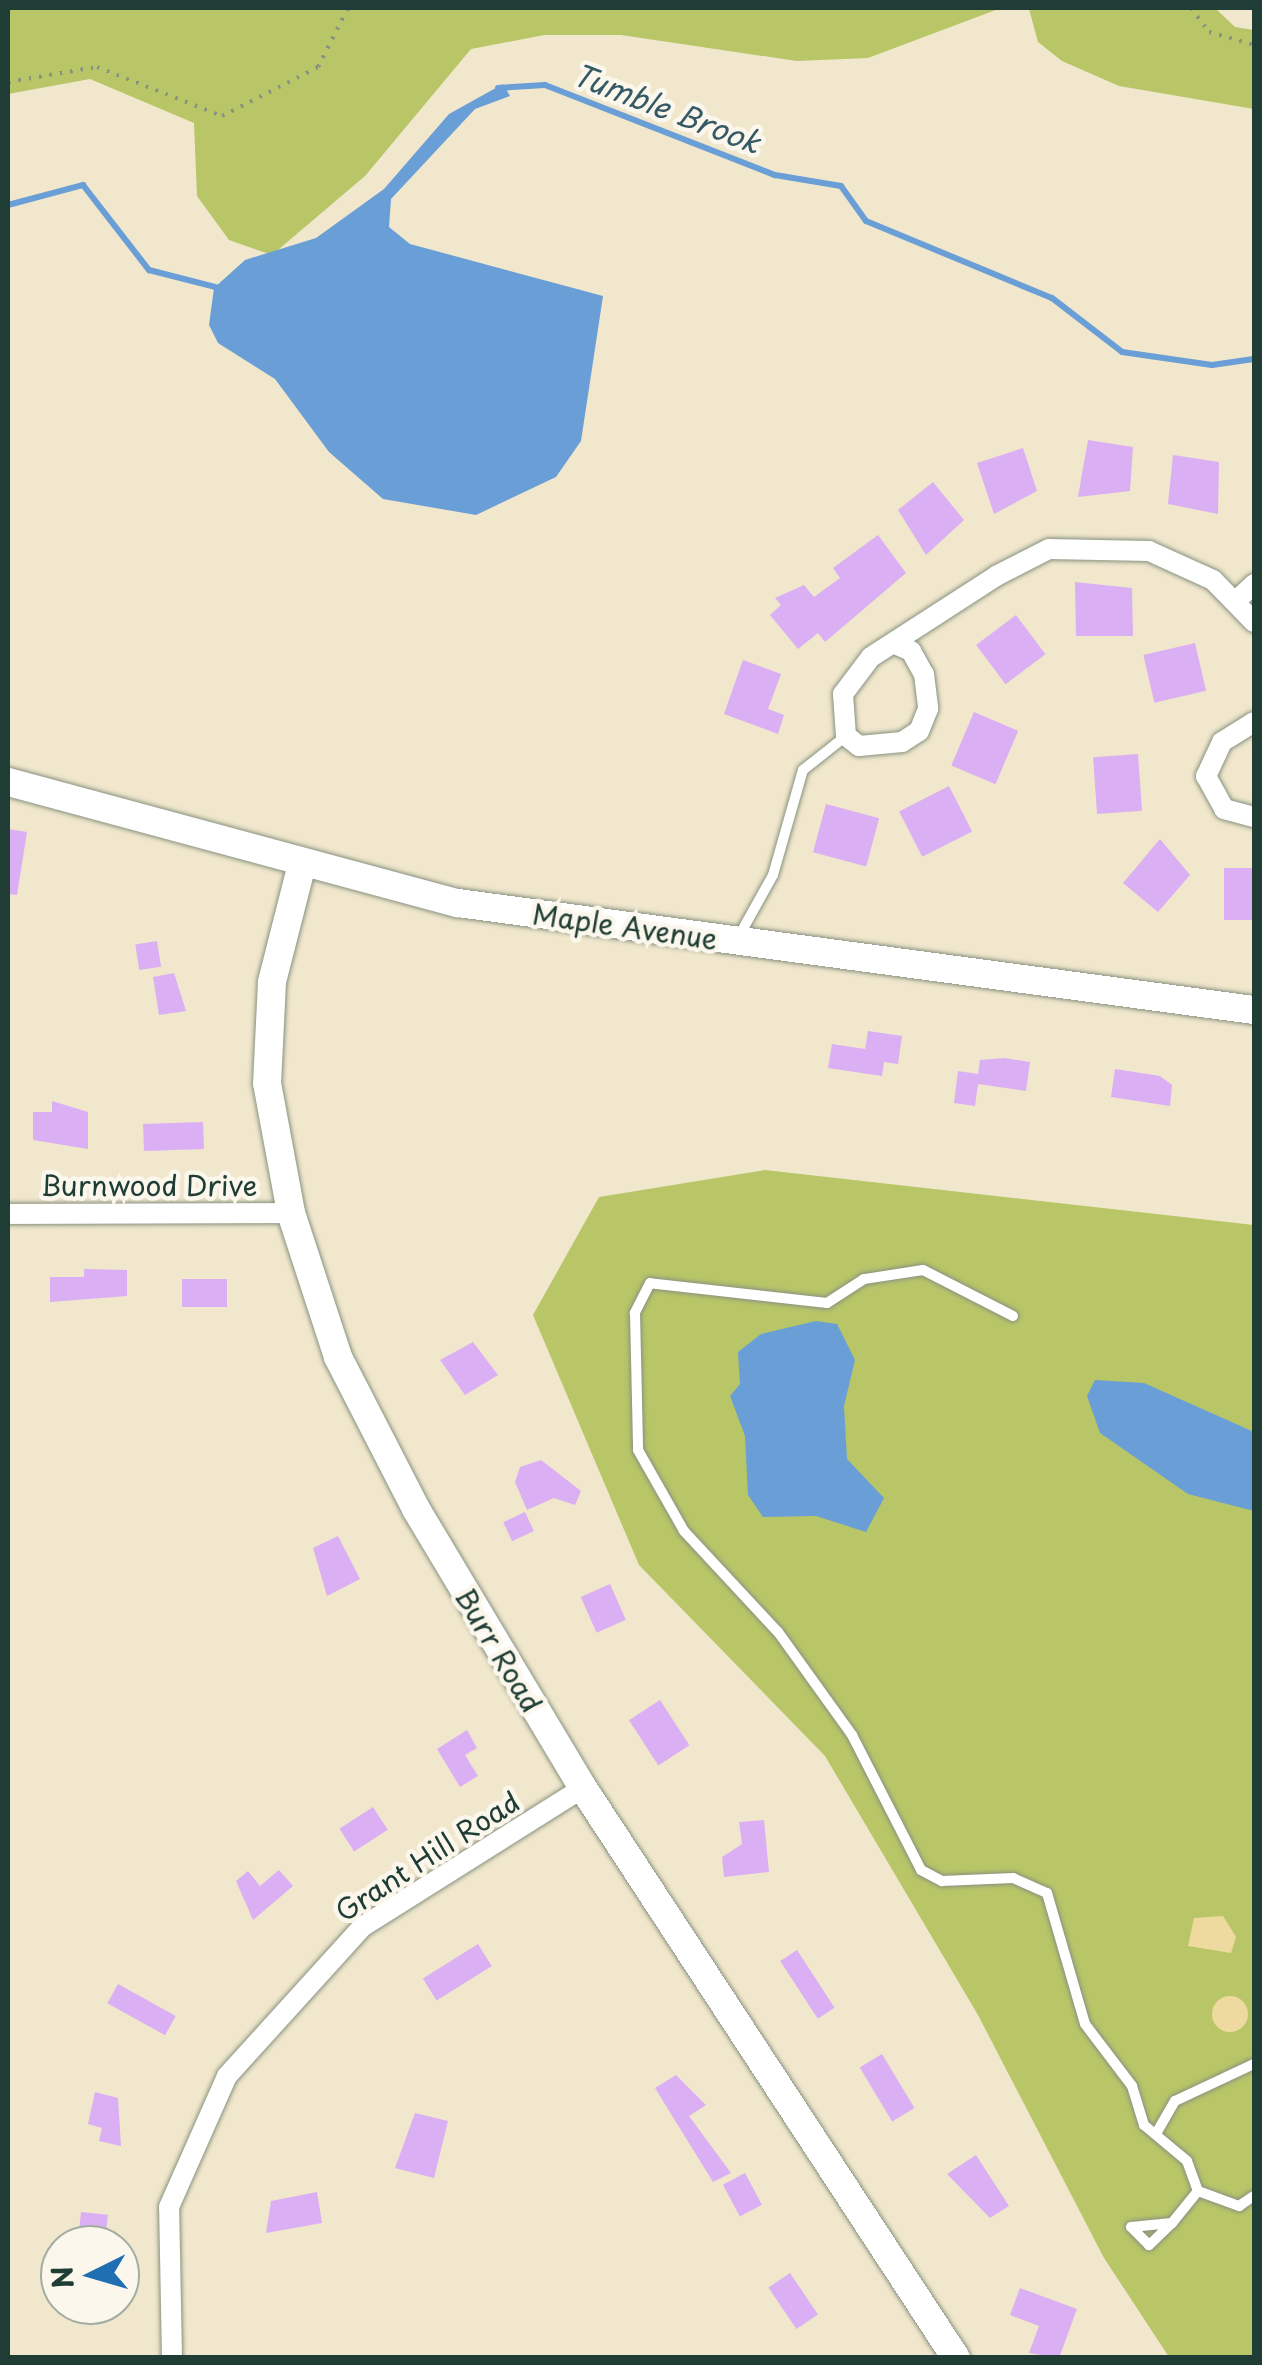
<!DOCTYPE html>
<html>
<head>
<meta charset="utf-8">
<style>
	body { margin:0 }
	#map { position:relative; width:1262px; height:2365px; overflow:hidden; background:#f0e7cc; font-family:"Playpen Sans",sans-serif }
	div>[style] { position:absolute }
	.green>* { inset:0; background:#b8c668 }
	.sand>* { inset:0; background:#eeda9e }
	.round { border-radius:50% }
	.water>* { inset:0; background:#6a9ed6 }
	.stream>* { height:6px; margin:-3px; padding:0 3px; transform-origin:3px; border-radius:3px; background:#6a9ed6 }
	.building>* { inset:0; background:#dbaff3; transform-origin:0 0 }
	.path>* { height:4px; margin-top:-2px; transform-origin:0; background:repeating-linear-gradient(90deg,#889280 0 2.5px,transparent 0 10.5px) }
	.roads { filter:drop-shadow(0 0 2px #889280) drop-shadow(0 0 2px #889280) }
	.service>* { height:10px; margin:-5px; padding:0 5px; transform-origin:5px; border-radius:5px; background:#fff }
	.minor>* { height:20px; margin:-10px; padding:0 10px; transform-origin:10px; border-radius:10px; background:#fff }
	.tertiary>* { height:28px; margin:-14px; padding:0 14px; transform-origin:14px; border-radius:14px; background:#fff }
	span { translate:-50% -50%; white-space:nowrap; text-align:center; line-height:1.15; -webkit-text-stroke:9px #fbf7ec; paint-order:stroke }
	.street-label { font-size:28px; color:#1f3d34 }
	.water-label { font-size:30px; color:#365a65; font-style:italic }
	.frame { position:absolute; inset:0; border:10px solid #1f3d34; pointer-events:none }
	.north { position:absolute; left:40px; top:2225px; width:100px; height:100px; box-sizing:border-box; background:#fbf7ec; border:2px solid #a3ada2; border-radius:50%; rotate:265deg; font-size:28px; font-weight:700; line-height:40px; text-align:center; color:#1f3d34 }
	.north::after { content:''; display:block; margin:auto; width:35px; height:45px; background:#1f6fb2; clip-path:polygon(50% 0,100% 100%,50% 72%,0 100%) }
</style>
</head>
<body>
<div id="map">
	<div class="green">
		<i style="clip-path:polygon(8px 8px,1001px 8px,868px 58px,797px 61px,621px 35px,544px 35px,471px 49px,365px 176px,272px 255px,229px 240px,197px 196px,194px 123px,90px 79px,8px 94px)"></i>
		<i style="clip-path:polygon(1016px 8px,1215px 8px,1235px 27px,1254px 30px,1254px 109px,1119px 86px,1062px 61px,1038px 42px,1029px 9px)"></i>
		<i style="clip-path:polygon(765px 1170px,1254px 1225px,1254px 2357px,1169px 2357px,1104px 2258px,978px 2015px,825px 1756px,639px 1565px,533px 1315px,599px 1197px)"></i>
	</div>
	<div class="sand">
		<i style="clip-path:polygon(1223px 1916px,1236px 1937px,1231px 1953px,1188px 1946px,1194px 1918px)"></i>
		<i class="round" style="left:1212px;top:1996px;width:36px;height:36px"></i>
	</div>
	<div class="water">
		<i style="clip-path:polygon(503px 84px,510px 96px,475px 109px,391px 199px,389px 227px,410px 244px,603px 296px,581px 441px,556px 477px,476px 515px,383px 499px,329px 452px,275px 379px,218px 343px,209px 325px,214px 288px,245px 260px,316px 238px,384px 189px,449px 114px)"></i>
		<i style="clip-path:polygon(816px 1321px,837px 1324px,855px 1360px,844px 1406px,847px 1459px,884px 1498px,866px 1532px,816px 1516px,763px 1517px,748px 1495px,745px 1436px,730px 1396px,740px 1384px,738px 1352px,761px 1334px)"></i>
		<i style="clip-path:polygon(1095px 1380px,1144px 1383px,1254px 1432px,1254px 1511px,1188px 1494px,1100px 1433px,1087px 1396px)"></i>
	</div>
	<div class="stream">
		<i style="left:498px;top:88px;width:47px;rotate:-3.7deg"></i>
		<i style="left:545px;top:85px;width:247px;rotate:21.4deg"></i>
		<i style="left:775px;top:175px;width:67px;rotate:9.5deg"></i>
		<i style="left:841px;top:186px;width:43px;rotate:54.5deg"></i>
		<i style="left:866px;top:221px;width:201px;rotate:22.5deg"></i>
		<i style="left:1052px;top:298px;width:88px;rotate:37.6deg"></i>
		<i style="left:1122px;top:352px;width:91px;rotate:8.2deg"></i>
		<i style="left:1212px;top:365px;width:42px;rotate:-8.1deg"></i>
		<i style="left:8px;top:205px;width:78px;rotate:-14.9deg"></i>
		<i style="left:83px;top:185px;width:108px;rotate:52.2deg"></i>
		<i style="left:149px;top:270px;width:72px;rotate:14.4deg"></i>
	</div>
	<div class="building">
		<i style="clip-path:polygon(1088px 440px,1133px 447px,1130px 491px,1078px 497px)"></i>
		<i style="clip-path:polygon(1023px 448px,1037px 491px,994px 514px,977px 463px)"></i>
		<i style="clip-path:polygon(1173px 455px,1219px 462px,1218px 514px,1168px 504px)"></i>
		<i style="clip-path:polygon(933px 482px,964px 520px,926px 555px,898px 510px)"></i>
		<i style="clip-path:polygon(878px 535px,906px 573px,825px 642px,818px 633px,798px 649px,770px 615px,781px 605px,775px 598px,804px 585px,814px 597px,840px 578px,833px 568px)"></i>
		<i style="clip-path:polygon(1075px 582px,1132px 588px,1133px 636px,1076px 636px)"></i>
		<i style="left:1016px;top:615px;width:49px;height:50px;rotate:53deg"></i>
		<i style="left:1195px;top:643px;width:49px;height:53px;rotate:77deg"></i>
		<i style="clip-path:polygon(743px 660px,781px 674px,768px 709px,784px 715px,778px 734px,724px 714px)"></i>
		<i style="left:974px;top:712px;width:48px;height:58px;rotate:23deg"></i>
		<i style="left:1138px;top:754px;width:57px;height:45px;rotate:86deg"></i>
		<i style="left:949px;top:786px;width:51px;height:56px;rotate:63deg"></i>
		<i style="left:826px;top:804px;width:55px;height:50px;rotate:15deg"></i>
		<i style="clip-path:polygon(8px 829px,27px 832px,17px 895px,8px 894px)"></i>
		<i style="clip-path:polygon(1160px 839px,1190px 875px,1158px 912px,1123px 883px)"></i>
		<i style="left:1254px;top:868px;width:52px;height:30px;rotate:90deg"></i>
		<i style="left:157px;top:941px;width:26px;height:22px;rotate:81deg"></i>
		<i style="clip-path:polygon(174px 973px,186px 1011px,159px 1015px,153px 977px)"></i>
		<i style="clip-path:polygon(868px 1031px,902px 1036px,898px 1064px,884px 1062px,882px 1076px,828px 1068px,832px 1044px,865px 1049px)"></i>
		<i style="clip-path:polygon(1004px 1058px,1030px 1062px,1026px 1091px,978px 1084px,975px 1106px,954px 1103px,958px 1071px,978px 1074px,980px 1060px)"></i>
		<i style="clip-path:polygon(1115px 1069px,1160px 1076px,1172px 1085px,1170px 1106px,1111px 1097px)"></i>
		<i style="clip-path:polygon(52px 1101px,88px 1112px,88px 1149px,33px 1140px,33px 1112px,52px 1112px)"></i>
		<i style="left:203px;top:1122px;width:27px;height:60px;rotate:88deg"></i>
		<i style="clip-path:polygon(84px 1269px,127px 1270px,127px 1296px,50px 1302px,50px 1277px,84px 1277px)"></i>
		<i style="left:182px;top:1279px;width:45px;height:28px"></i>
		<i style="clip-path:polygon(473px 1342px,498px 1375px,465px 1395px,440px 1360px)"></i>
		<i style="clip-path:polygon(541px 1460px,581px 1491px,575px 1505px,554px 1498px,527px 1510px,515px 1482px,520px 1467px)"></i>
		<i style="left:525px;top:1512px;width:21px;height:24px;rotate:65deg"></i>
		<i style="clip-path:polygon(338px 1536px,360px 1579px,327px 1596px,313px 1548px)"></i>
		<i style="left:610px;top:1584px;width:39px;height:32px;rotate:66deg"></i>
		<i style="left:660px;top:1700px;width:54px;height:37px;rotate:57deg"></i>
		<i style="clip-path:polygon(467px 1730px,477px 1748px,465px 1755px,478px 1776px,460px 1787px,437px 1749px)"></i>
		<i style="left:373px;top:1807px;width:27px;height:40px;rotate:57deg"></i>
		<i style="clip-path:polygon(764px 1820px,769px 1872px,724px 1877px,722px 1857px,742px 1844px,739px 1822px)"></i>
		<i style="clip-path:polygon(279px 1870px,293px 1886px,253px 1920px,236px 1881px,248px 1871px,260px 1886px)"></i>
		<i style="left:478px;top:1944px;width:26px;height:65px;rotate:58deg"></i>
		<i style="left:797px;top:1950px;width:69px;height:20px;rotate:57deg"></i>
		<i style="left:118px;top:1984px;width:66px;height:22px;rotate:29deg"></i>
		<i style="left:882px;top:2054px;width:63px;height:26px;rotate:59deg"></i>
		<i style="clip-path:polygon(676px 2075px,706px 2105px,689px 2116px,731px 2173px,713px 2182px,655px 2088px)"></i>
		<i style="clip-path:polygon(95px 2092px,118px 2098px,121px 2146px,99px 2141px,102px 2128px,88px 2124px)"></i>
		<i style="clip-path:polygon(415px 2113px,448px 2121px,434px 2178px,395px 2168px)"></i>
		<i style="clip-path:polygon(976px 2155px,1009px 2206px,990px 2218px,947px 2174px)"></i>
		<i style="left:745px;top:2173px;width:36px;height:25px;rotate:62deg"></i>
		<i style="clip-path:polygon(317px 2192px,322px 2223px,266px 2233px,271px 2201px)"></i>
		<i style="left:81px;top:2212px;width:27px;height:33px;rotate:6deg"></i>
		<i style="left:790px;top:2273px;width:50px;height:26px;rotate:56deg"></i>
		<i style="clip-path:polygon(1020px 2288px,1077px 2309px,1059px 2358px,1029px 2353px,1039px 2326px,1010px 2315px)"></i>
	</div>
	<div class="path">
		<i style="left:1191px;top:8px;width:30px;rotate:53deg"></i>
		<i style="left:1209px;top:32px;width:47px;rotate:16.1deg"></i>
		<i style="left:8px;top:82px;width:90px;rotate:-9.6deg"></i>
		<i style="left:97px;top:67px;width:134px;rotate:21.4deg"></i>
		<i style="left:222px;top:116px;width:108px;rotate:-27deg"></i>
		<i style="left:318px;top:67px;width:66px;rotate:-63deg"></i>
	</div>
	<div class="roads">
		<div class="service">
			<i style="left:739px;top:936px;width:70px;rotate:-60.9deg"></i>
			<i style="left:773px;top:875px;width:109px;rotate:-74.1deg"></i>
			<i style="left:803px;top:770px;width:55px;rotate:-38.3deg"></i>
			<i style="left:1013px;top:1316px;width:101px;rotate:-152.9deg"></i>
			<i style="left:923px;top:1270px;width:60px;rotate:171.3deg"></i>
			<i style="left:864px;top:1279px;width:44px;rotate:147deg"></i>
			<i style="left:827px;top:1303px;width:178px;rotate:-173.6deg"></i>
			<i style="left:650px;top:1283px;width:34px;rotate:117deg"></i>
			<i style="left:635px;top:1313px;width:137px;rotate:88.7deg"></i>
			<i style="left:638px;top:1450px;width:93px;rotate:60.4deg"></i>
			<i style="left:684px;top:1531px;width:138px;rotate:47.1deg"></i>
			<i style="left:778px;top:1632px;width:127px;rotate:54.3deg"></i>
			<i style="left:852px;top:1735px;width:152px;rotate:62.9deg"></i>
			<i style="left:921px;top:1870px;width:24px;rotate:28deg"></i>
			<i style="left:942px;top:1881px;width:71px;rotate:-2.4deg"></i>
			<i style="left:1013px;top:1878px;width:37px;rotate:24deg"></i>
			<i style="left:1047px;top:1893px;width:136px;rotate:73.8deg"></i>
			<i style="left:1085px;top:2024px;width:78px;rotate:52.8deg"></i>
			<i style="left:1132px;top:2086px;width:41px;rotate:72.9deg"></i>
			<i style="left:1144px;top:2125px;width:56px;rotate:39.9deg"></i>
			<i style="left:1187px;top:2161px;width:32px;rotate:70deg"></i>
			<i style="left:1198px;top:2191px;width:44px;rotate:20.1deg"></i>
			<i style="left:1239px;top:2206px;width:18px;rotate:-34deg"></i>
			<i style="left:1157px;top:2132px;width:36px;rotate:-60deg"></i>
			<i style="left:1175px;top:2101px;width:87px;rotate:-25.1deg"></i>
			<i style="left:1172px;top:2223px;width:32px;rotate:136deg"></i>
			<i style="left:1149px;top:2245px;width:25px;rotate:-135deg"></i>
			<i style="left:1131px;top:2227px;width:41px;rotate:-5.6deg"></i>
			<i style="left:1172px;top:2223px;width:41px;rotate:-50.9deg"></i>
		</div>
		<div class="minor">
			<i style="left:1238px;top:599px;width:22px;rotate:-43deg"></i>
			<i style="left:893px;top:643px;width:20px;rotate:24deg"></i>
			<i style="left:911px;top:651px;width:26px;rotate:61deg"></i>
			<i style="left:924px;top:674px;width:35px;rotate:83deg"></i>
			<i style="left:928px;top:709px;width:24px;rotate:112deg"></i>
			<i style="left:919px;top:731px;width:20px;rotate:147deg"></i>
			<i style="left:902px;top:742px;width:43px;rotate:174.7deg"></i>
			<i style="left:859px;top:746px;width:16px;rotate:-142deg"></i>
			<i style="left:846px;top:736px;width:42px;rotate:-94.1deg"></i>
			<i style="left:843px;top:694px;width:46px;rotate:-52.9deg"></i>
			<i style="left:871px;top:657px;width:149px;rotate:-32.9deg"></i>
			<i style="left:996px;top:576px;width:59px;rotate:-27deg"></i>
			<i style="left:1049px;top:549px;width:100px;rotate:1.1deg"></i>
			<i style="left:1149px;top:551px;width:70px;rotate:24.4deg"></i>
			<i style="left:1213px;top:580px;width:59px;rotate:45.7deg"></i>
			<i style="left:1254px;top:722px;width:38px;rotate:148deg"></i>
			<i style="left:1222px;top:742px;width:38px;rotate:115deg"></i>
			<i style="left:1206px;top:776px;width:38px;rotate:61deg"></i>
			<i style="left:1224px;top:809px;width:31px;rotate:15deg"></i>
			<i style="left:8px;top:1214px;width:283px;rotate:-0.2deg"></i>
			<i style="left:172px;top:2358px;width:151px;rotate:-91.1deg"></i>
			<i style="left:169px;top:2207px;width:143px;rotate:-66.1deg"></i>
			<i style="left:227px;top:2076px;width:201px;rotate:-47.8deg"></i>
			<i style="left:362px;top:1927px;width:261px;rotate:-32.2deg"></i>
		</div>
		<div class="tertiary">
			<i style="left:8px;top:782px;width:466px;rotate:15.1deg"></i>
			<i style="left:458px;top:903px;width:803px;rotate:7.66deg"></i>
			<i style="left:302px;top:864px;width:122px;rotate:104.3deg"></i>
			<i style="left:272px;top:982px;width:101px;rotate:92.8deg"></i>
			<i style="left:267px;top:1083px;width:132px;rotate:79.5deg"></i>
			<i style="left:291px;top:1213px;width:151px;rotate:71.9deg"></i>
			<i style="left:338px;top:1357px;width:171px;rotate:62.8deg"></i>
			<i style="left:416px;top:1509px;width:325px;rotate:59.1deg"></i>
			<i style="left:583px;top:1788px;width:681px;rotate:56.8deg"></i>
		</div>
	</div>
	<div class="street-label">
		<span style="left:625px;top:926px;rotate:8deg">Maple Avenue</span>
		<span style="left:149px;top:1185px">Burnwood Drive</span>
		<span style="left:499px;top:1650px;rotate:59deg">Burr Road</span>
		<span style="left:427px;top:1856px;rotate:-33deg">Grant Hill Road</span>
	</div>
	<div class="water-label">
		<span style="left:667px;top:108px;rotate:21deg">Tumble Brook</span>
	</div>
	<div class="frame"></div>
	<div class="north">N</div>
</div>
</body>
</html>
